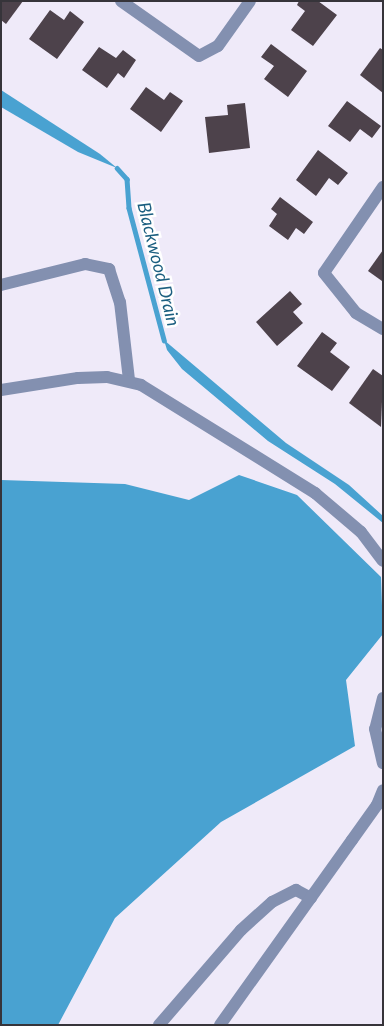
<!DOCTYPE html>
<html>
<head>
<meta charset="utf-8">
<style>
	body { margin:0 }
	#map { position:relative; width:384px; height:1026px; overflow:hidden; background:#efeaf9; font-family:Lato,sans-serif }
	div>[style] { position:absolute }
	.water>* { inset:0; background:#49a2d1 }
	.stream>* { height:4.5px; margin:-2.25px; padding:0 2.25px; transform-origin:2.25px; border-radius:2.25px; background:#49a2d1 }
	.building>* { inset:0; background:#4d424b }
	.minor>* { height:12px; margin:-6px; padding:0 6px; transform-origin:6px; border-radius:6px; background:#8390b0 }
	span { translate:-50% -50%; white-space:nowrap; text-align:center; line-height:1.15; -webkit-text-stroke:5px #fff; paint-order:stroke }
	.water-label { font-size:18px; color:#1c5f80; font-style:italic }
	.frame { position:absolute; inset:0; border:2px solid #36343a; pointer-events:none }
</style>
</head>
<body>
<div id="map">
	<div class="water">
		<i style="clip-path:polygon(1px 90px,100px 154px,117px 168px,78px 152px,1px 107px)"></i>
		<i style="clip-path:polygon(164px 340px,286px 443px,349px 485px,383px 516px,383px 523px,335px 484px,268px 441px,182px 369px,167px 350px)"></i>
		<i style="clip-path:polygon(239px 475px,297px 495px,381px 577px,383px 634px,346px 680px,355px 746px,221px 822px,115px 918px,58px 1025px,1px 1025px,1px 480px,125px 484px,189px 500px)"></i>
	</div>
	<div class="stream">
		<i style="left:117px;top:168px;width:15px;rotate:48deg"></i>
		<i style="left:127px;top:179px;width:29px;rotate:86deg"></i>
		<i style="left:129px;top:208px;width:137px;rotate:75.1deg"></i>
	</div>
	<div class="building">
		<i style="clip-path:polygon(1px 1px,23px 1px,6px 24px,1px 20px)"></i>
		<i style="clip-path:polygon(299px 1px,318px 1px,337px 15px,313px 46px,291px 30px,305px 11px,297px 5px)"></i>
		<i style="clip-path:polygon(50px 10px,64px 20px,70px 11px,84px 22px,57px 59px,29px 39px)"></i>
		<i style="clip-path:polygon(271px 44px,307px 71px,288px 97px,264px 79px,274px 66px,261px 57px)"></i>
		<i style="clip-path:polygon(99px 47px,116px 58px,123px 50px,136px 60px,124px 78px,118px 73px,107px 88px,82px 70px)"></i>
		<i style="clip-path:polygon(380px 48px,383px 50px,383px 93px,360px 75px)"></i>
		<i style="clip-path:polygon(146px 87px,164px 100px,170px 92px,183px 101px,161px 132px,130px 109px)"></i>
		<i style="clip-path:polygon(347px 101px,381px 126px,372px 138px,360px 129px,350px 142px,328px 126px)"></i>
		<i style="clip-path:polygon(245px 103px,250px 148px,209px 153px,205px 117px,228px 115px,227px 105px)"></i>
		<i style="clip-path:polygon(318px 150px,348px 173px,338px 185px,329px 178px,316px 196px,296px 180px)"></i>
		<i style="clip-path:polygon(280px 197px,313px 222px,304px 234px,296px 228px,288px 240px,269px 226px,277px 214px,271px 209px)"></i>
		<i style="clip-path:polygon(383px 250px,383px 280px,382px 281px,368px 271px)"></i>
		<i style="clip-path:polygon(290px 291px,302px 304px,293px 312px,303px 323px,277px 346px,256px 322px)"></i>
		<i style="clip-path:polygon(322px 332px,337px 343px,330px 352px,350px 367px,332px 391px,297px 366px)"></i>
		<i style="clip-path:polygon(373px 369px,383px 376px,381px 427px,349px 403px)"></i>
	</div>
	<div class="minor">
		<i style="left:121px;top:1px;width:95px;rotate:35.2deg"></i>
		<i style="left:199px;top:56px;width:21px;rotate:-28deg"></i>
		<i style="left:218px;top:46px;width:55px;rotate:-54.6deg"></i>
		<i style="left:383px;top:187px;width:104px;rotate:124.5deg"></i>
		<i style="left:324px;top:273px;width:51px;rotate:51.3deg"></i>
		<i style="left:356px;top:313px;width:31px;rotate:31deg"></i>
		<i style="left:1px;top:285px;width:87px;rotate:-14deg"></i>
		<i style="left:85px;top:264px;width:25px;rotate:12deg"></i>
		<i style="left:109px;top:269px;width:35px;rotate:72deg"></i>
		<i style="left:120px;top:302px;width:79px;rotate:83.4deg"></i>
		<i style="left:1px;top:390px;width:78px;rotate:-8.9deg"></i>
		<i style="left:78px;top:378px;width:29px;rotate:-2deg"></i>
		<i style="left:107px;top:377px;width:35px;rotate:13deg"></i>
		<i style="left:141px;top:385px;width:205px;rotate:31.8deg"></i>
		<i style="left:315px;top:493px;width:60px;rotate:40.3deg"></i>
		<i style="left:361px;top:532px;width:36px;rotate:53deg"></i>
		<i style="left:383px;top:698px;width:32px;rotate:104deg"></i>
		<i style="left:375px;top:729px;width:35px;rotate:77deg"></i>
		<i style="left:159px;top:1025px;width:125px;rotate:-49.2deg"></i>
		<i style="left:241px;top:930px;width:42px;rotate:-42.1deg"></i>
		<i style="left:272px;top:902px;width:27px;rotate:-27deg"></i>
		<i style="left:296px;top:890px;width:17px;rotate:28deg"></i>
		<i style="left:220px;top:1025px;width:227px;rotate:-54.5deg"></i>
		<i style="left:352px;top:840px;width:43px;rotate:-54.5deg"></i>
		<i style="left:377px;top:805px;width:16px;rotate:-68deg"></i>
	</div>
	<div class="water-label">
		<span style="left:159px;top:264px;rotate:76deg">Blackwood Drain</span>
	</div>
	<div class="frame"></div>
</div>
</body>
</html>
